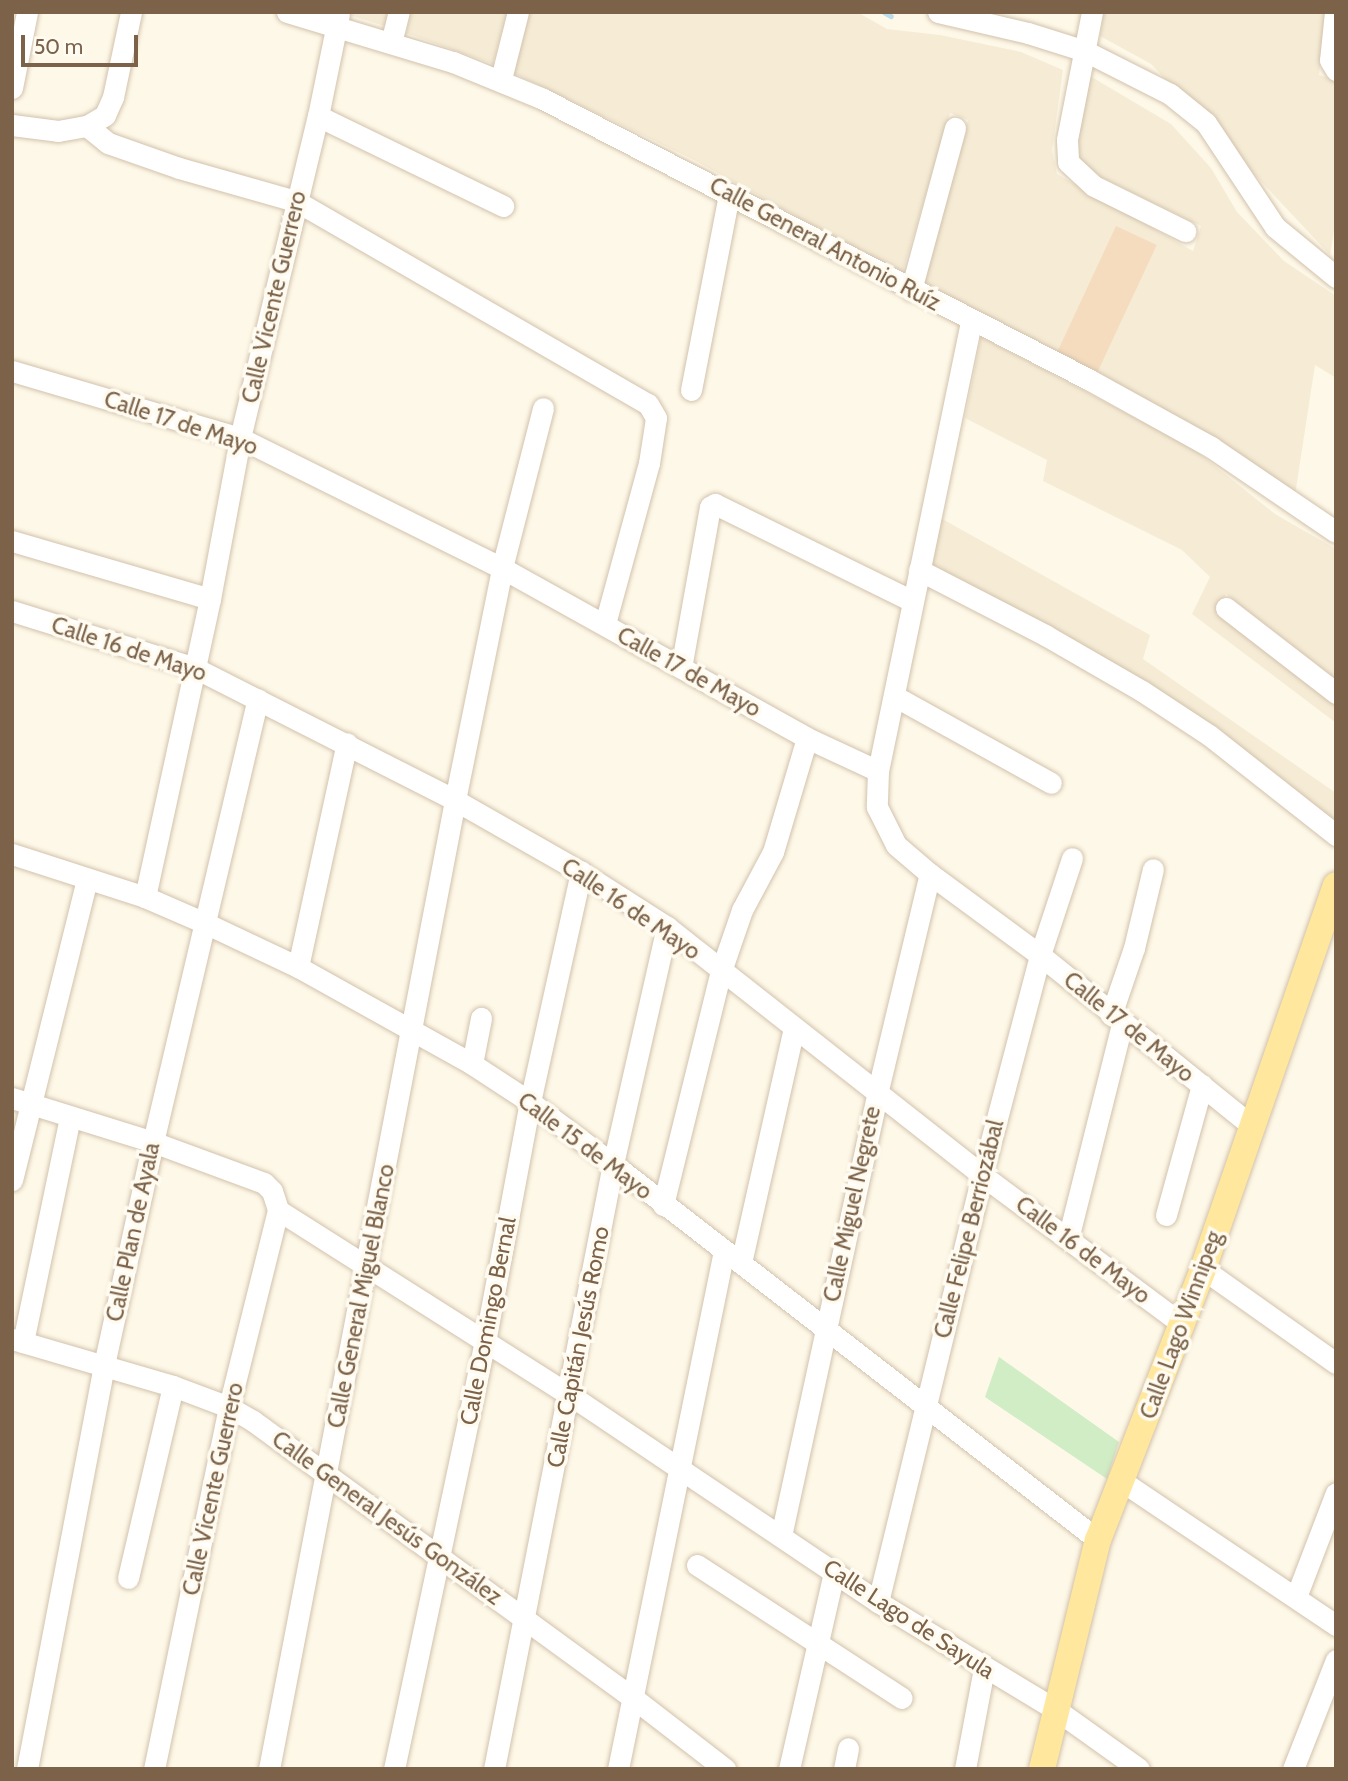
<!DOCTYPE html>
<html>
<head>
<meta charset="utf-8">
<style>
	body { margin:0 }
	#map { position:relative; width:1348px; height:1781px; overflow:hidden; background:#fef8e8; font-family:Cabin,sans-serif }
	div>[style] { position:absolute }
	.residential>* { inset:0; background:#f6ecd6 }
	.green>* { inset:0; background:#d0edc5 }
	.stream>* { height:4.5px; margin:-2.25px; padding:0 2.25px; transform-origin:2.25px; border-radius:2.25px; background:#bbdcea }
	.building>* { inset:0; background:#f5dcbe; transform-origin:0 0 }
	.roads { filter:drop-shadow(0 0 2px #d2c2ac) drop-shadow(0 0 2px #d2c2ac) }
	.minor>* { height:21px; margin:-10.5px; padding:0 10.5px; transform-origin:10.5px; border-radius:10.5px; background:#fff }
	.major>* { height:26px; margin:-13px; padding:0 13px; transform-origin:13px; border-radius:13px; background:#ffe89e }
	span { translate:-50% -50%; white-space:nowrap; text-align:center; line-height:1.15; -webkit-text-stroke:7px #fffbf0; paint-order:stroke }
	.street-label { font-size:23px; color:#7b6249 }
	.frame { position:absolute; inset:0; border:14px solid #7b6249; pointer-events:none }
	.scale { position:absolute; left:21px; top:35px; width:117px; height:32px; box-sizing:border-box; border:4px solid #7b6249; border-top:0; padding-left:9px; font-size:21px; line-height:24px; white-space:nowrap; color:#7b6249; -webkit-text-stroke:5px #fffbf0; paint-order:stroke }
</style>
</head>
<body>
<div id="map">
	<div class="residential">
		<i style="clip-path:polygon(349px 12px,388px 12px,385px 26px,349px 15px)"></i>
		<i style="clip-path:polygon(411px 12px,507px 12px,493px 64px,406px 33px)"></i>
		<i style="clip-path:polygon(530px 12px,857px 12px,887px 29px,940px 35px,1021px 52px,1063px 70px,1052px 150px,1057px 174px,1193px 251px,1201px 226px,1099px 176px,1086px 167px,1075px 150px,1090px 76px,1171px 124px,1211px 168px,1237px 212px,1284px 261px,1336px 296px,1336px 378px,1315px 365px,1295px 495px,922px 281px,968px 120px,950px 113px,902px 274px,694px 160px,514px 73px)"></i>
		<i style="clip-path:polygon(1104px 12px,1326px 12px,1319px 75px,1336px 80px,1336px 219px,1330px 255px,1151px 64px,1100px 36px)"></i>
		<i style="clip-path:polygon(981px 337px,1191px 447px,1275px 514px,1336px 549px,1336px 679px,1226px 594px,1216px 614px,1336px 702px,1336px 723px,1192px 614px,1210px 577px,1182px 550px,1043px 481px,1047px 460px,965px 418px)"></i>
		<i style="clip-path:polygon(937px 516px,1150px 635px,1143px 659px,1336px 793px,1336px 823px,928px 566px)"></i>
	</div>
	<div class="green">
		<i style="clip-path:polygon(999px 1357px,1119px 1442px,1107px 1479px,985px 1397px)"></i>
	</div>
	<div class="stream">
		<i style="left:884px;top:12px;width:8px;rotate:30deg"></i>
	</div>
	<div class="building">
		<i style="left:1116px;top:226px;width:45px;height:141px;rotate:25deg"></i>
	</div>
	<div class="roads">
		<div class="minor">
			<i style="left:287px;top:12px;width:173px;rotate:16.8deg"></i>
			<i style="left:453px;top:62px;width:97px;rotate:22.3deg"></i>
			<i style="left:543px;top:99px;width:613px;rotate:27.19deg"></i>
			<i style="left:1088px;top:379px;width:141px;rotate:28.9deg"></i>
			<i style="left:1211px;top:447px;width:151px;rotate:34.2deg"></i>
			<i style="left:938px;top:12px;width:92px;rotate:13.1deg"></i>
			<i style="left:1028px;top:33px;width:60px;rotate:17.5deg"></i>
			<i style="left:1085px;top:51px;width:95px;rotate:26.8deg"></i>
			<i style="left:1170px;top:94px;width:46px;rotate:38.9deg"></i>
			<i style="left:1206px;top:123px;width:125px;rotate:56.4deg"></i>
			<i style="left:1275px;top:227px;width:79px;rotate:39.3deg"></i>
			<i style="left:1092px;top:12px;width:130px;rotate:101.1deg"></i>
			<i style="left:1067px;top:140px;width:22px;rotate:87deg"></i>
			<i style="left:1068px;top:162px;width:35px;rotate:43deg"></i>
			<i style="left:1094px;top:186px;width:102px;rotate:26.3deg"></i>
			<i style="left:1335px;top:12px;width:48px;rotate:95.9deg"></i>
			<i style="left:1330px;top:60px;width:12px;rotate:59deg"></i>
			<i style="left:391px;top:43px;width:32px;rotate:-76deg"></i>
			<i style="left:501px;top:79px;width:69px;rotate:-75.8deg"></i>
			<i style="left:12px;top:88px;width:77px;rotate:-78.8deg"></i>
			<i style="left:318px;top:116px;width:206px;rotate:25.9deg"></i>
			<i style="left:12px;top:125px;width:46px;rotate:7.4deg"></i>
			<i style="left:58px;top:131px;width:29px;rotate:-10deg"></i>
			<i style="left:87px;top:126px;width:21px;rotate:-31deg"></i>
			<i style="left:105px;top:115px;width:20px;rotate:-66deg"></i>
			<i style="left:113px;top:97px;width:87px;rotate:-78deg"></i>
			<i style="left:87px;top:126px;width:27px;rotate:39deg"></i>
			<i style="left:108px;top:143px;width:75px;rotate:19.4deg"></i>
			<i style="left:179px;top:168px;width:122px;rotate:15.8deg"></i>
			<i style="left:296px;top:201px;width:406px;rotate:30deg"></i>
			<i style="left:648px;top:404px;width:16px;rotate:60deg"></i>
			<i style="left:656px;top:418px;width:46px;rotate:98.8deg"></i>
			<i style="left:649px;top:463px;width:167px;rotate:105.3deg"></i>
			<i style="left:911px;top:290px;width:168px;rotate:-74.8deg"></i>
			<i style="left:971px;top:322px;width:459px;rotate:101.7deg"></i>
			<i style="left:878px;top:771px;width:36px;rotate:92deg"></i>
			<i style="left:877px;top:807px;width:42px;rotate:63.4deg"></i>
			<i style="left:896px;top:845px;width:45px;rotate:40.5deg"></i>
			<i style="left:930px;top:874px;width:137px;rotate:36.4deg"></i>
			<i style="left:1040px;top:955px;width:271px;rotate:38.9deg"></i>
			<i style="left:12px;top:371px;width:238px;rotate:16.4deg"></i>
			<i style="left:240px;top:438px;width:292px;rotate:26.4deg"></i>
			<i style="left:502px;top:568px;width:349px;rotate:29.1deg"></i>
			<i style="left:807px;top:738px;width:78px;rotate:24.9deg"></i>
			<i style="left:691px;top:390px;width:200px;rotate:-79deg"></i>
			<i style="left:12px;top:541px;width:206px;rotate:16.3deg"></i>
			<i style="left:919px;top:570px;width:142px;rotate:27.3deg"></i>
			<i style="left:1045px;top:635px;width:112px;rotate:30deg"></i>
			<i style="left:1142px;top:691px;width:80px;rotate:33.3deg"></i>
			<i style="left:1209px;top:735px;width:162px;rotate:38.2deg"></i>
			<i style="left:1226px;top:608px;width:139px;rotate:37.7deg"></i>
			<i style="left:12px;top:611px;width:192px;rotate:17.3deg"></i>
			<i style="left:195px;top:668px;width:292px;rotate:26.9deg"></i>
			<i style="left:455px;top:800px;width:145px;rotate:29.7deg"></i>
			<i style="left:581px;top:872px;width:102px;rotate:32.6deg"></i>
			<i style="left:667px;top:927px;width:401px;rotate:38.2deg"></i>
			<i style="left:982px;top:1175px;width:249px;rotate:36.7deg"></i>
			<i style="left:681px;top:668px;width:164px;rotate:-79.8deg"></i>
			<i style="left:710px;top:507px;width:6px;rotate:-31deg"></i>
			<i style="left:715px;top:504px;width:220px;rotate:26.2deg"></i>
			<i style="left:896px;top:697px;width:177px;rotate:29deg"></i>
			<i style="left:12px;top:854px;width:140px;rotate:17.9deg"></i>
			<i style="left:145px;top:897px;width:65px;rotate:23.4deg"></i>
			<i style="left:205px;top:923px;width:103px;rotate:25.3deg"></i>
			<i style="left:298px;top:967px;width:199px;rotate:29.1deg"></i>
			<i style="left:472px;top:1064px;width:69px;rotate:33.2deg"></i>
			<i style="left:530px;top:1102px;width:104px;rotate:36.8deg"></i>
			<i style="left:613px;top:1164px;width:614px;rotate:37.78deg"></i>
			<i style="left:145px;top:897px;width:305px;rotate:-77.7deg"></i>
			<i style="left:210px;top:599px;width:164px;rotate:-79.4deg"></i>
			<i style="left:240px;top:438px;width:331px;rotate:-76.4deg"></i>
			<i style="left:318px;top:116px;width:104px;rotate:-78.4deg"></i>
			<i style="left:298px;top:967px;width:229px;rotate:-77.7deg"></i>
			<i style="left:1111px;top:1015px;width:71px;rotate:-71.1deg"></i>
			<i style="left:1134px;top:948px;width:81px;rotate:-76.5deg"></i>
			<i style="left:472px;top:1064px;width:47px;rotate:-78.9deg"></i>
			<i style="left:12px;top:1098px;width:148px;rotate:17.3deg"></i>
			<i style="left:153px;top:1142px;width:118px;rotate:20.3deg"></i>
			<i style="left:264px;top:1183px;width:11px;rotate:45deg"></i>
			<i style="left:272px;top:1191px;width:20px;rotate:72deg"></i>
			<i style="left:278px;top:1210px;width:203px;rotate:104deg"></i>
			<i style="left:229px;top:1407px;width:370px;rotate:101.7deg"></i>
			<i style="left:12px;top:1180px;width:310px;rotate:-76deg"></i>
			<i style="left:663px;top:1205px;width:241px;rotate:-76.1deg"></i>
			<i style="left:721px;top:971px;width:65px;rotate:-71deg"></i>
			<i style="left:742px;top:910px;width:66px;rotate:-61.9deg"></i>
			<i style="left:773px;top:852px;width:119px;rotate:-73.4deg"></i>
			<i style="left:278px;top:1210px;width:346px;rotate:32.4deg"></i>
			<i style="left:570px;top:1395px;width:371px;rotate:33.9deg"></i>
			<i style="left:878px;top:1602px;width:207px;rotate:31.2deg"></i>
			<i style="left:1055px;top:1709px;width:103px;rotate:35.5deg"></i>
			<i style="left:1166px;top:1215px;width:135px;rotate:-74.5deg"></i>
			<i style="left:1068px;top:1239px;width:222px;rotate:-75.9deg"></i>
			<i style="left:741px;top:1263px;width:241px;rotate:-77.3deg"></i>
			<i style="left:1203px;top:1269px;width:163px;rotate:35.3deg"></i>
			<i style="left:12px;top:1339px;width:168px;rotate:16.3deg"></i>
			<i style="left:173px;top:1386px;width:60px;rotate:20.6deg"></i>
			<i style="left:229px;top:1407px;width:28px;rotate:30deg"></i>
			<i style="left:253px;top:1421px;width:469px;rotate:36.1deg"></i>
			<i style="left:632px;top:1697px;width:118px;rotate:37.7deg"></i>
			<i style="left:23px;top:1342px;width:229px;rotate:-78.2deg"></i>
			<i style="left:1123px;top:1482px;width:257px;rotate:33.9deg"></i>
			<i style="left:781px;top:1536px;width:452px;rotate:-77.7deg"></i>
			<i style="left:877px;top:1094px;width:226px;rotate:-76.5deg"></i>
			<i style="left:697px;top:1565px;width:244px;rotate:33deg"></i>
			<i style="left:128px;top:1578px;width:197px;rotate:-76.8deg"></i>
			<i style="left:1296px;top:1597px;width:111px;rotate:-69deg"></i>
			<i style="left:878px;top:1602px;width:439px;rotate:-76.3deg"></i>
			<i style="left:982px;top:1175px;width:228px;rotate:-75.2deg"></i>
			<i style="left:1040px;top:955px;width:102px;rotate:-71.7deg"></i>
			<i style="left:27px;top:1769px;width:411px;rotate:-79.2deg"></i>
			<i style="left:104px;top:1365px;width:228px;rotate:-77.6deg"></i>
			<i style="left:153px;top:1142px;width:455px;rotate:-76.7deg"></i>
			<i style="left:269px;top:1769px;width:987px;rotate:-79.13deg"></i>
			<i style="left:455px;top:800px;width:237px;rotate:-78.5deg"></i>
			<i style="left:502px;top:568px;width:165px;rotate:-75.6deg"></i>
			<i style="left:394px;top:1769px;width:437px;rotate:-78deg"></i>
			<i style="left:485px;top:1342px;width:244px;rotate:-79.4deg"></i>
			<i style="left:530px;top:1102px;width:236px;rotate:-77.5deg"></i>
			<i style="left:494px;top:1769px;width:617px;rotate:-78.87deg"></i>
			<i style="left:613px;top:1164px;width:243px;rotate:-77.2deg"></i>
			<i style="left:618px;top:1769px;width:529px;rotate:-78.44deg"></i>
			<i style="left:789px;top:1769px;width:202px;rotate:-77.1deg"></i>
			<i style="left:844px;top:1769px;width:21px;rotate:-79deg"></i>
			<i style="left:965px;top:1769px;width:103px;rotate:-79.3deg"></i>
			<i style="left:1293px;top:1769px;width:117px;rotate:-68.5deg"></i>
		</div>
		<div class="major">
			<i style="left:1042px;top:1769px;width:236px;rotate:-76.3deg"></i>
			<i style="left:1098px;top:1540px;width:291px;rotate:-68.8deg"></i>
			<i style="left:1203px;top:1269px;width:406px;rotate:-70.9deg"></i>
		</div>
	</div>
	<div class="street-label">
		<span style="left:825px;top:244px;rotate:28deg">Calle General Antonio Ruíz</span>
		<span style="left:274px;top:297px;rotate:-77deg">Calle Vicente Guerrero</span>
		<span style="left:181px;top:423px;rotate:18deg">Calle 17 de Mayo</span>
		<span style="left:129px;top:649px;rotate:18deg">Calle 16 de Mayo</span>
		<span style="left:689px;top:672px;rotate:29deg">Calle 17 de Mayo</span>
		<span style="left:631px;top:909px;rotate:34deg">Calle 16 de Mayo</span>
		<span style="left:1129px;top:1027px;rotate:39deg">Calle 17 de Mayo</span>
		<span style="left:585px;top:1146px;rotate:37deg">Calle 15 de Mayo</span>
		<span style="left:852px;top:1204px;rotate:-78deg">Calle Miguel Negrete</span>
		<span style="left:969px;top:1229px;rotate:-76deg">Calle Felipe Berriozábal</span>
		<span style="left:133px;top:1232px;rotate:-78deg">Calle Plan de Ayala</span>
		<span style="left:1083px;top:1250px;rotate:37deg">Calle 16 de Mayo</span>
		<span style="left:361px;top:1296px;rotate:-79deg">Calle General Miguel Blanco</span>
		<span style="left:488px;top:1321px;rotate:-79deg">Calle Domingo Bernal</span>
		<span style="left:1181px;top:1325px;rotate:-70deg">Calle Lago Winnipeg</span>
		<span style="left:578px;top:1347px;rotate:-79deg">Calle Capitán Jesús Romo</span>
		<span style="left:213px;top:1489px;rotate:-78deg">Calle Vicente Guerrero</span>
		<span style="left:387px;top:1518px;rotate:36deg">Calle General Jesús González</span>
		<span style="left:909px;top:1619px;rotate:33deg">Calle Lago de Sayula</span>
	</div>
	<div class="frame"></div>
	<div class="scale">50 m</div>
</div>
</body>
</html>
